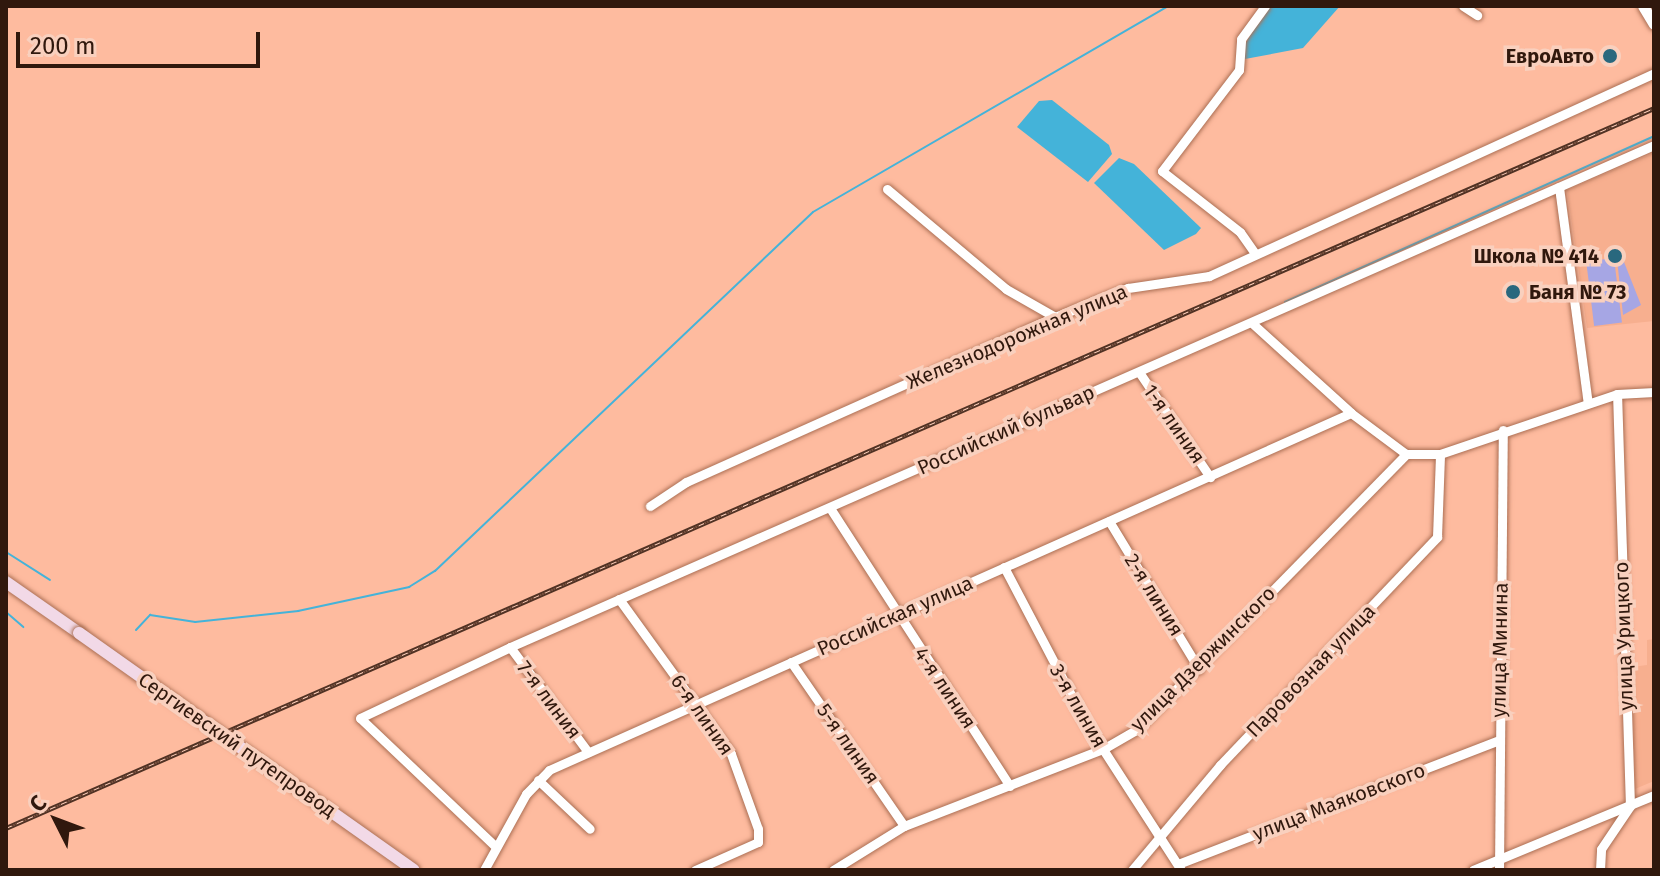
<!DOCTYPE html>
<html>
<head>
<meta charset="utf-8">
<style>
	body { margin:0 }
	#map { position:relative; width:1660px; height:876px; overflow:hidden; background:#febb9f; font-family:"Fira Sans",sans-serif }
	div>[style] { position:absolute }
	.built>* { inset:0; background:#f7af8f }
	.green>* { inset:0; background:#a6a6e4; transform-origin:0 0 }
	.water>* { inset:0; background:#44b3d9 }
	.stream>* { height:2px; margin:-1px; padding:0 1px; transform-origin:1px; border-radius:1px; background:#44b3d9 }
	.roads { filter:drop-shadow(0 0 2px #ab6f54) drop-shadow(0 0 2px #ab6f54) }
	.minor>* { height:9px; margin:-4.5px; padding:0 4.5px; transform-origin:4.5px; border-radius:4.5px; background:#fff }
	.tertiary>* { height:11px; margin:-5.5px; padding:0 5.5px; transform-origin:5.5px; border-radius:5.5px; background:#fff }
	.secondary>* { height:12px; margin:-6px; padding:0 6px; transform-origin:6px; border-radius:6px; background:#f2d9e7 }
	.rail>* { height:5px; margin-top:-2.5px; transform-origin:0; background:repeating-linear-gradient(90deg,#f9d0be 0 6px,#513224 0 12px); box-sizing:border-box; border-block:2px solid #513224 }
	.bridges { filter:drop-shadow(0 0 2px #ab6f54) drop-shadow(0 0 2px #ab6f54) }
	.secondary-bridge>* { height:12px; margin:-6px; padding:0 6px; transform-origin:6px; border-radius:6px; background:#f2d9e7 }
	.dots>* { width:22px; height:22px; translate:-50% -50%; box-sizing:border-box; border:4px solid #f9d0be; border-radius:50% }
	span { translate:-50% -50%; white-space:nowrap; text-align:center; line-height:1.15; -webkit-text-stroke:7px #f9d0be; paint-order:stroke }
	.poi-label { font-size:20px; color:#30180d; font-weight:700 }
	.right { translate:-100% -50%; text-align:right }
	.left { translate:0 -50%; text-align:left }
	.street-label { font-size:20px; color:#30180d }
	.frame { position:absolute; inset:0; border:8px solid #30180d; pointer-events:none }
	.north { position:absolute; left:16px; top:780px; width:80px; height:80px; -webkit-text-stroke:6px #f9d0be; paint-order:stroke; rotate:312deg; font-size:22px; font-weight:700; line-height:32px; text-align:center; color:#30180d }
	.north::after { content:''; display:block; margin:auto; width:28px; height:36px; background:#30180d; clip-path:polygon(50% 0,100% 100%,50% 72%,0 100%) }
	.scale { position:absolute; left:16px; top:32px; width:244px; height:36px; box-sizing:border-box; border:4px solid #30180d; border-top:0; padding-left:10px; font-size:24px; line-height:28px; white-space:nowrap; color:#30180d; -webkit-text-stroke:6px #f9d0be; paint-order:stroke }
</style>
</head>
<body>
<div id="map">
	<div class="built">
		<i style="clip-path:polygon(1654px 153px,1654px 321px,1587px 328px,1567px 190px)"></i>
		<i style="clip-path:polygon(1654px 639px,1654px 781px,1635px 789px,1632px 667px,1647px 665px,1647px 640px)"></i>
	</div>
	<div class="green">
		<i style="clip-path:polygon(1622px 257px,1641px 305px,1623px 315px,1617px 259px)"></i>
		<i style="left:1614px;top:258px;width:65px;height:28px;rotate:83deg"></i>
	</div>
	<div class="water">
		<i style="clip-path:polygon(1267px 6px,1340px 6px,1303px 48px,1245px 59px,1244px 46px)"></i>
		<i style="clip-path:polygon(1052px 100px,1109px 145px,1112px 154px,1088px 182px,1017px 127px,1039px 101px)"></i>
		<i style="clip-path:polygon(1119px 158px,1134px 164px,1201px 228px,1196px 234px,1164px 250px,1094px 183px)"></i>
	</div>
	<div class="stream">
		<i style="left:1285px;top:302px;width:405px;rotate:-24.2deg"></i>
		<i style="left:6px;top:552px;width:52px;rotate:32.5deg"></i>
		<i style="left:6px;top:612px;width:23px;rotate:41deg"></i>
		<i style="left:136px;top:630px;width:21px;rotate:-47deg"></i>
		<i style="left:150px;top:615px;width:46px;rotate:8.8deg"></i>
		<i style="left:195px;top:622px;width:104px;rotate:-6.1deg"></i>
		<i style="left:298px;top:611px;width:114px;rotate:-12.2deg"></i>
		<i style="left:409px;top:587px;width:31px;rotate:-32deg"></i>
		<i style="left:435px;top:571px;width:521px;rotate:-43.52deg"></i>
		<i style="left:813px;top:212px;width:410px;rotate:-30.1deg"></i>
	</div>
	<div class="roads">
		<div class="minor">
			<i style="left:1463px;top:6px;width:17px;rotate:33deg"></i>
			<i style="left:1559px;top:187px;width:218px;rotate:82.4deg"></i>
			<i style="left:887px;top:189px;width:155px;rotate:40deg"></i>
			<i style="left:1006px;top:289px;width:56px;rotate:29.7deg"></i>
			<i style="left:1254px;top:252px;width:24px;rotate:-125deg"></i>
			<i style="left:1240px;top:232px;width:99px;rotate:-142deg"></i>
			<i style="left:1162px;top:171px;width:127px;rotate:-52.7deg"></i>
			<i style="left:1239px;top:70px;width:31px;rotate:-86deg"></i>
			<i style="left:1241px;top:39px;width:41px;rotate:-54deg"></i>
			<i style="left:1253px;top:324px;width:132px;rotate:42.2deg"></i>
			<i style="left:1351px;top:413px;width:69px;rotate:36.7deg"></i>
			<i style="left:1406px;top:454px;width:34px"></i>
			<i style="left:1440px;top:454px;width:187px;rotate:-18.7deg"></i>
			<i style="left:1617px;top:394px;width:37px;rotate:-3deg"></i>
			<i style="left:1139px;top:372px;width:127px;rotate:55.9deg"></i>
			<i style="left:650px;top:506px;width:43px;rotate:-33.7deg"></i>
			<i style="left:686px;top:482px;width:404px;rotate:-24.1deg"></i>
			<i style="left:1055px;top:317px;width:79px;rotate:-21.7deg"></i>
			<i style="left:1128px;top:288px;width:82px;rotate:-8.4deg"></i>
			<i style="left:1209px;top:276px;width:489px;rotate:-24.5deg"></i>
			<i style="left:830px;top:508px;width:331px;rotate:57.1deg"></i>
			<i style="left:1109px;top:521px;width:173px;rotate:58.7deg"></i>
			<i style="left:1004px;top:567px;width:176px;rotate:62.3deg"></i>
			<i style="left:1086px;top:723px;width:175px;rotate:57.1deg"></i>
			<i style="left:619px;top:599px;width:191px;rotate:54.1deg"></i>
			<i style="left:731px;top:754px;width:80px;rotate:70.2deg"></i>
			<i style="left:758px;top:829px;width:13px;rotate:90deg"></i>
			<i style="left:758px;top:842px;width:69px;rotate:156deg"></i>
			<i style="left:510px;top:647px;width:131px;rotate:53.4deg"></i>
			<i style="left:791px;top:662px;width:199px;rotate:55.4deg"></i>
			<i style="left:538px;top:780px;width:71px;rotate:43.3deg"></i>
			<i style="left:496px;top:847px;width:187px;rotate:-136.5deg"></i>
			<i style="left:360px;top:718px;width:166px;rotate:-25.3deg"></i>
			<i style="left:510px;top:647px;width:1249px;rotate:-23.69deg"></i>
			<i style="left:1178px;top:864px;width:345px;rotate:-21.1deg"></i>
			<i style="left:484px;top:870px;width:87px;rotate:-61.1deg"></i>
			<i style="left:526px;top:794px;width:33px;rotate:-46deg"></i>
			<i style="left:549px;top:770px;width:878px;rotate:-24deg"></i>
			<i style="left:833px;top:870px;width:84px;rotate:-31.8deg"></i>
			<i style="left:904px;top:826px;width:213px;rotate:-21.2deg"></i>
			<i style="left:1103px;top:749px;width:38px;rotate:-30deg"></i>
			<i style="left:1136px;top:730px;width:386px;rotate:-45.6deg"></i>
			<i style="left:1132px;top:870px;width:137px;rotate:-50deg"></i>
			<i style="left:1220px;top:765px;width:315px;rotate:-46.4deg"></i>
			<i style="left:1437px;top:537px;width:83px;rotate:-87.9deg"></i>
			<i style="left:1473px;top:870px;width:196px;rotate:-22.5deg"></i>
			<i style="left:1499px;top:870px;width:440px;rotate:-89.5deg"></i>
			<i style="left:1600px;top:870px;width:21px;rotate:-87deg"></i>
			<i style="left:1601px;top:849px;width:52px;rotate:-56deg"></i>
			<i style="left:1630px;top:806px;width:412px;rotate:-91.8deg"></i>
		</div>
		<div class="tertiary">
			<i style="left:1643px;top:6px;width:21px;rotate:59deg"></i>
		</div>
		<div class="secondary">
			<i style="left:6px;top:582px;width:89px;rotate:34.9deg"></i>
		</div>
	</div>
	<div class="rail">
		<i style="left:6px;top:828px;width:1798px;rotate:-23.6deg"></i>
	</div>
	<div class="bridges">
		<div class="secondary-bridge">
			<i style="left:79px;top:633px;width:410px;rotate:35.3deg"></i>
		</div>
	</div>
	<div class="dots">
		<i style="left:1610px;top:56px;background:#29687e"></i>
		<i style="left:1615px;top:256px;background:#29687e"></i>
		<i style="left:1513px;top:292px;background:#29687e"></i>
	</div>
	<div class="poi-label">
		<span class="right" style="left:1594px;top:56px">ЕвроАвто</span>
		<span class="right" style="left:1599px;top:256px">Школа № 414</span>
		<span class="left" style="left:1529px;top:292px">Баня № 73</span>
	</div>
	<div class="street-label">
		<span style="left:1017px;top:337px;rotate:-23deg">Железнодорожная улица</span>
		<span style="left:1174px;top:424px;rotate:55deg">1-я линия</span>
		<span style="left:1006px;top:430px;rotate:-24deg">Российский бульвар</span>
		<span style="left:1154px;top:595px;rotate:58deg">2-я линия</span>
		<span style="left:895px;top:616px;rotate:-24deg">Российская улица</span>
		<span style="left:1624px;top:636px;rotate:-92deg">улица Урицкого</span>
		<span style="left:1500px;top:650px;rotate:-89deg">улица Минина</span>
		<span style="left:1203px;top:659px;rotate:-45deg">улица Дзержинского</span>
		<span style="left:1311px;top:671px;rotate:-46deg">Паровозная улица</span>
		<span style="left:945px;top:688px;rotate:56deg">4-я линия</span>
		<span style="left:549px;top:700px;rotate:53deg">7-я линия</span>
		<span style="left:1078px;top:706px;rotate:60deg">3-я линия</span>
		<span style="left:702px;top:715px;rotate:55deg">6-я линия</span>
		<span style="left:848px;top:744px;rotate:55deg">5-я линия</span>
		<span style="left:237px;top:745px;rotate:35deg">Сергиевский путепровод</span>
		<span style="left:1339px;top:802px;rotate:-21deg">улица Маяковского</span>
	</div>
	<div class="frame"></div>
	<div class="north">С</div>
	<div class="scale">200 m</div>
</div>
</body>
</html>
